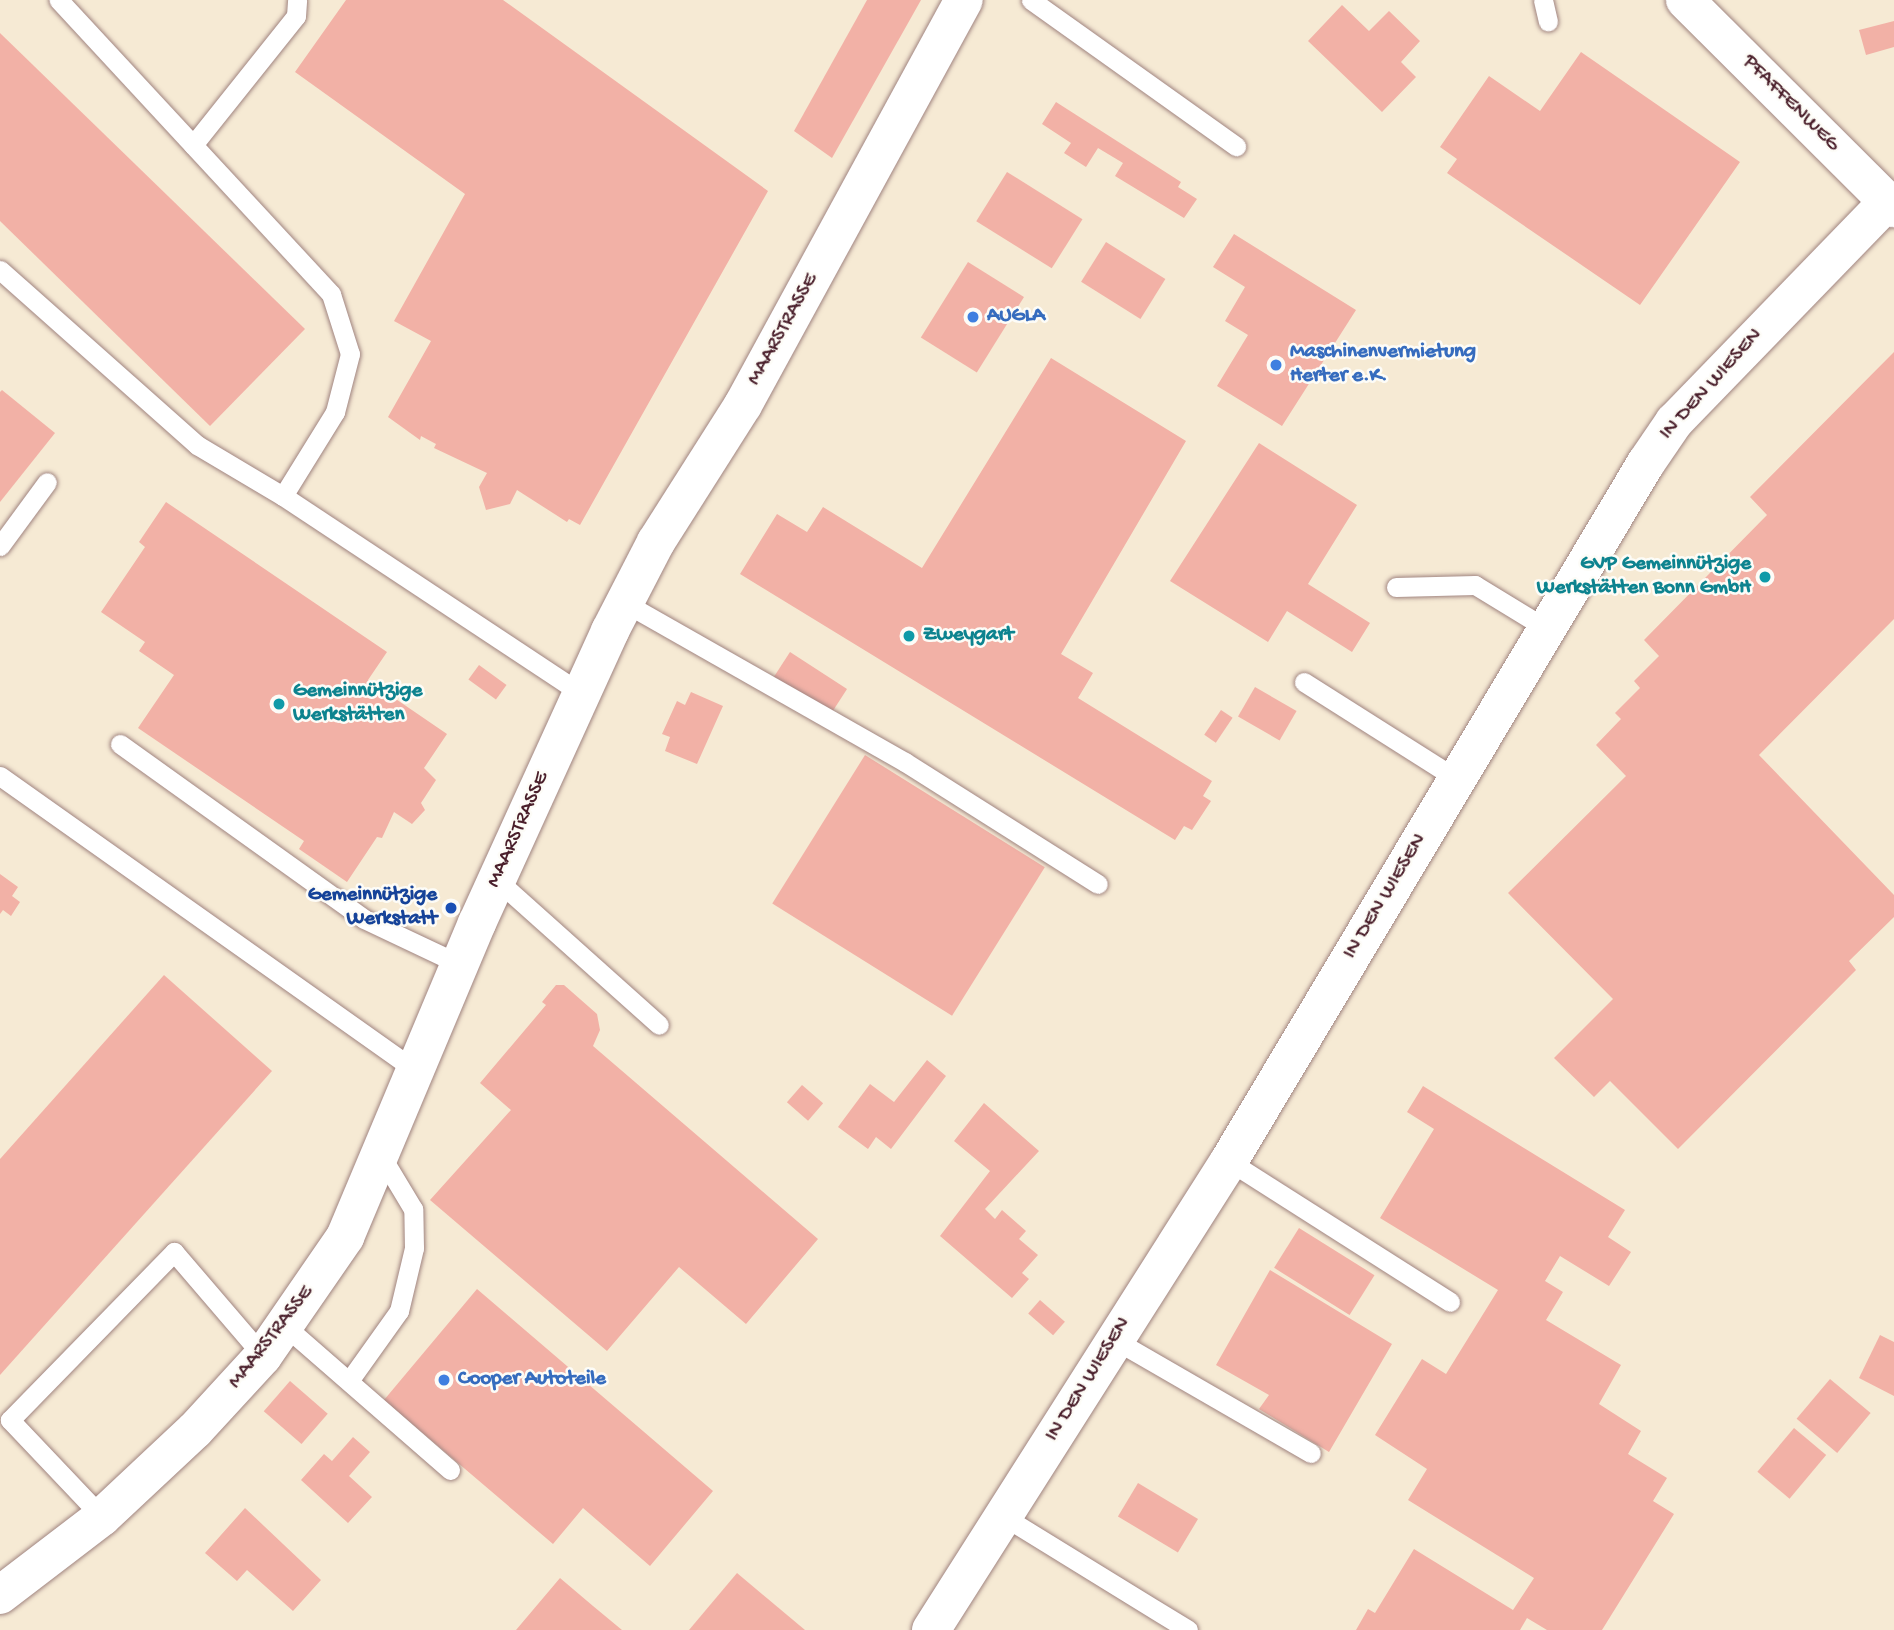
<!DOCTYPE html>
<html>
<head>
<meta charset="utf-8">
<style>
	body { margin:0 }
	#map { position:relative; width:1894px; height:1630px; overflow:hidden; background:#f6ead4; font-family:"Gochi Hand",sans-serif }
	div>[style] { position:absolute }
	.building>* { inset:0; background:#f2b1a6; transform-origin:0 0 }
	.roads { filter:drop-shadow(0 0 2px #a08480) drop-shadow(0 0 2px #a08480) }
	.service>* { height:19px; margin:-9.5px; padding:0 9.5px; transform-origin:9.5px; border-radius:9.5px; background:#fff }
	.minor>* { height:38px; margin:-19px; padding:0 19px; transform-origin:19px; border-radius:19px; background:#fff }
	.dots>* { width:19px; height:19px; translate:-50% -50%; box-sizing:border-box; border:4px solid #fdfcf7; border-radius:50% }
	span { translate:-50% -50%; white-space:nowrap; text-align:center; line-height:1.15; -webkit-text-stroke:5px #fdfcf7; paint-order:stroke }
	.street-label { font-size:21px; color:#4a1f2b }
	.shop-label { font-size:21px; color:#366cbe; font-weight:700 }
	.left { translate:0 -50%; text-align:left }
	.culture-label { font-size:21px; color:#0d838f; font-weight:700 }
	.right { translate:-100% -50%; text-align:right }
	.transit-label { font-size:21px; color:#164399; font-weight:700 }
</style>
</head>
<body>
<div id="map">
	<div class="building">
		<i style="clip-path:polygon(346px 0,503px 0,768px 191px,580px 525px,569px 519px,567px 522px,517px 490px,510px 504px,486px 510px,479px 487px,487px 473px,434px 448px,436px 444px,421px 436px,420px 440px,388px 417px,431px 341px,394px 321px,465px 194px,295px 72px)"></i>
		<i style="clip-path:polygon(867px 0,921px 0,832px 158px,794px 131px)"></i>
		<i style="clip-path:polygon(1342px 5px,1369px 31px,1389px 11px,1420px 41px,1401px 62px,1416px 77px,1382px 112px,1308px 41px)"></i>
		<i style="clip-path:polygon(1894px 21px,1894px 47px,1866px 55px,1859px 30px)"></i>
		<i style="clip-path:polygon(0 33px,305px 329px,210px 426px,0 221px)"></i>
		<i style="clip-path:polygon(1581px 52px,1740px 162px,1640px 305px,1447px 173px,1457px 159px,1440px 147px,1489px 76px,1540px 111px)"></i>
		<i style="clip-path:polygon(1056px 102px,1181px 182px,1178px 187px,1197px 199px,1184px 218px,1115px 176px,1123px 163px,1098px 148px,1086px 167px,1064px 153px,1071px 143px,1042px 124px)"></i>
		<i style="left:1007px;top:172px;width:89px;height:58px;rotate:32deg"></i>
		<i style="clip-path:polygon(1234px 234px,1356px 310px,1282px 426px,1217px 386px,1248px 335px,1225px 321px,1245px 287px,1213px 267px)"></i>
		<i style="left:1106px;top:242px;width:70px;height:47px;rotate:32deg"></i>
		<i style="left:968px;top:262px;width:66px;height:89px;rotate:32deg"></i>
		<i style="clip-path:polygon(1894px 352px,1894px 619px,1759px 755px,1894px 895px,1894px 917px,1849px 961px,1856px 970px,1678px 1149px,1610px 1081px,1594px 1097px,1554px 1058px,1613px 999px,1508px 893px,1626px 776px,1596px 745px,1621px 719px,1615px 713px,1640px 688px,1634px 681px,1659px 656px,1644px 640px,1767px 515px,1750px 497px)"></i>
		<i style="clip-path:polygon(1051px 358px,1186px 441px,1061px 654px,1093px 673px,1078px 698px,1212px 781px,1203px 796px,1211px 801px,1192px 830px,1184px 826px,1175px 840px,740px 574px,777px 514px,807px 532px,823px 507px,922px 568px)"></i>
		<i style="clip-path:polygon(2px 390px,55px 433px,0 502px,0 392px)"></i>
		<i style="clip-path:polygon(1259px 443px,1357px 505px,1308px 584px,1370px 623px,1352px 652px,1287px 611px,1268px 642px,1170px 581px)"></i>
		<i style="clip-path:polygon(166px 502px,387px 652px,368px 680px,447px 734px,424px 768px,436px 780px,421px 803px,425px 810px,412px 824px,394px 812px,382px 838px,377px 837px,347px 882px,299px 849px,304px 841px,138px 728px,174px 675px,139px 651px,145px 642px,101px 612px,145px 547px,139px 542px)"></i>
		<i style="left:790px;top:652px;width:68px;height:30px;rotate:33deg"></i>
		<i style="left:479px;top:665px;width:34px;height:18px;rotate:36deg"></i>
		<i style="left:1255px;top:687px;width:48px;height:34px;rotate:30deg"></i>
		<i style="clip-path:polygon(691px 692px,723px 706px,697px 764px,665px 751px,670px 737px,662px 734px,677px 701px,685px 705px)"></i>
		<i style="left:1221px;top:710px;width:14px;height:30px;rotate:34deg"></i>
		<i style="left:865px;top:755px;width:212px;height:175px;rotate:32deg"></i>
		<i style="clip-path:polygon(0 874px,18px 887px,12px 896px,20px 902px,11px 916px,3px 910px,0 914px)"></i>
		<i style="clip-path:polygon(164px 975px,272px 1071px,0 1375px,0 1159px)"></i>
		<i style="clip-path:polygon(556px 985px,564px 985px,597px 1014px,600px 1030px,593px 1046px,818px 1239px,746px 1324px,679px 1267px,607px 1351px,430px 1200px,511px 1110px,480px 1083px,546px 1005px,542px 1002px)"></i>
		<i style="clip-path:polygon(927px 1060px,946px 1076px,891px 1149px,876px 1137px,868px 1149px,838px 1127px,870px 1084px,894px 1102px)"></i>
		<i style="left:802px;top:1085px;width:28px;height:23px;rotate:41deg"></i>
		<i style="clip-path:polygon(1423px 1086px,1625px 1210px,1608px 1237px,1631px 1252px,1609px 1286px,1560px 1256px,1545px 1281px,1563px 1292px,1546px 1320px,1621px 1365px,1599px 1404px,1641px 1431px,1628px 1454px,1667px 1478px,1653px 1501px,1674px 1514px,1602px 1630px,1547px 1630px,1527px 1618px,1520px 1630px,1356px 1630px,1368px 1609px,1375px 1613px,1414px 1549px,1513px 1610px,1534px 1578px,1408px 1500px,1427px 1469px,1375px 1435px,1422px 1359px,1446px 1374px,1498px 1290px,1380px 1218px,1434px 1129px,1407px 1112px)"></i>
		<i style="clip-path:polygon(984px 1103px,1039px 1151px,985px 1209px,995px 1219px,1002px 1210px,1026px 1231px,1019px 1239px,1038px 1255px,1022px 1273px,1029px 1279px,1012px 1298px,940px 1236px,990px 1171px,954px 1141px)"></i>
		<i style="left:1299px;top:1228px;width:89px;height:47px;rotate:32deg"></i>
		<i style="clip-path:polygon(1270px 1270px,1392px 1344px,1329px 1452px,1259px 1409px,1269px 1395px,1216px 1365px)"></i>
		<i style="clip-path:polygon(477px 1289px,713px 1491px,650px 1566px,583px 1508px,553px 1544px,384px 1400px)"></i>
		<i style="left:1040px;top:1300px;width:33px;height:18px;rotate:41deg"></i>
		<i style="clip-path:polygon(1880px 1335px,1894px 1342px,1894px 1396px,1859px 1378px)"></i>
		<i style="left:1830px;top:1379px;width:53px;height:52px;rotate:40deg"></i>
		<i style="left:290px;top:1381px;width:50px;height:40px;rotate:41deg"></i>
		<i style="left:1794px;top:1428px;width:42px;height:57px;rotate:40deg"></i>
		<i style="clip-path:polygon(353px 1437px,370px 1452px,349px 1476px,372px 1497px,348px 1523px,301px 1480px,324px 1454px,332px 1461px)"></i>
		<i style="left:1138px;top:1483px;width:70px;height:39px;rotate:31deg"></i>
		<i style="clip-path:polygon(245px 1508px,321px 1580px,293px 1611px,247px 1570px,237px 1581px,205px 1553px)"></i>
		<i style="clip-path:polygon(737px 1573px,805px 1630px,689px 1630px)"></i>
		<i style="clip-path:polygon(560px 1578px,593px 1606px,622px 1630px,516px 1630px)"></i>
	</div>
	<div class="roads">
		<div class="service">
			<i style="left:1031px;top:0;width:252px;rotate:35.5deg"></i>
			<i style="left:1543px;top:0;width:22px;rotate:77deg"></i>
			<i style="left:193px;top:145px;width:165px;rotate:-51.4deg"></i>
			<i style="left:296px;top:16px;width:16px;rotate:-86deg"></i>
			<i style="left:0;top:270px;width:264px;rotate:41.6deg"></i>
			<i style="left:197px;top:445px;width:100px;rotate:30.7deg"></i>
			<i style="left:283px;top:496px;width:99px;rotate:-58.2deg"></i>
			<i style="left:335px;top:412px;width:60px;rotate:-75.5deg"></i>
			<i style="left:350px;top:354px;width:63px;rotate:-107.6deg"></i>
			<i style="left:331px;top:294px;width:401px;rotate:-132.8deg"></i>
			<i style="left:283px;top:496px;width:359px;rotate:33.5deg"></i>
			<i style="left:0;top:546px;width:79px;rotate:-53.7deg"></i>
			<i style="left:1396px;top:587px;width:79px;rotate:-1.5deg"></i>
			<i style="left:1475px;top:585px;width:84px;rotate:31.4deg"></i>
			<i style="left:625px;top:603px;width:322px;rotate:29.6deg"></i>
			<i style="left:905px;top:762px;width:228px;rotate:32.3deg"></i>
			<i style="left:1304px;top:682px;width:181px;rotate:32.4deg"></i>
			<i style="left:120px;top:744px;width:300px;rotate:35.6deg"></i>
			<i style="left:364px;top:919px;width:105px;rotate:25.3deg"></i>
			<i style="left:0;top:776px;width:509px;rotate:35.32deg"></i>
			<i style="left:497px;top:880px;width:217px;rotate:41.8deg"></i>
			<i style="left:1229px;top:1161px;width:262px;rotate:32.5deg"></i>
			<i style="left:285px;top:1326px;width:219px;rotate:41.1deg"></i>
			<i style="left:1115px;top:1340px;width:226px;rotate:30deg"></i>
			<i style="left:349px;top:1381px;width:86px;rotate:-54.5deg"></i>
			<i style="left:399px;top:1311px;width:65px;rotate:-76.6deg"></i>
			<i style="left:414px;top:1248px;width:39px;rotate:-91deg"></i>
			<i style="left:413px;top:1209px;width:64px;rotate:-121deg"></i>
			<i style="left:1003px;top:1516px;width:217px;rotate:31.6deg"></i>
			<i style="left:102px;top:1517px;width:134px;rotate:-133.5deg"></i>
			<i style="left:10px;top:1420px;width:235px;rotate:-45.7deg"></i>
			<i style="left:174px;top:1252px;width:137px;rotate:49.4deg"></i>
		</div>
		<div class="minor">
			<i style="left:1685px;top:0;width:295px;rotate:44.9deg"></i>
			<i style="left:0;top:1595px;width:128px;rotate:-37.4deg"></i>
			<i style="left:102px;top:1517px;width:127px;rotate:-43.1deg"></i>
			<i style="left:195px;top:1430px;width:100px;rotate:-47.4deg"></i>
			<i style="left:263px;top:1356px;width:145px;rotate:-55.4deg"></i>
			<i style="left:345px;top:1237px;width:341px;rotate:-67.2deg"></i>
			<i style="left:477px;top:923px;width:321px;rotate:-65.5deg"></i>
			<i style="left:610px;top:631px;width:100px;rotate:-62.7deg"></i>
			<i style="left:656px;top:542px;width:162px;rotate:-57.6deg"></i>
			<i style="left:743px;top:405px;width:461px;rotate:-61.4deg"></i>
			<i style="left:931px;top:1630px;width:556px;rotate:-57.57deg"></i>
			<i style="left:1229px;top:1161px;width:813px;rotate:-59.15deg"></i>
			<i style="left:1646px;top:463px;width:50px;rotate:-55.7deg"></i>
			<i style="left:1674px;top:422px;width:306px;rotate:-45.9deg"></i>
		</div>
	</div>
	<div class="dots">
		<i style="left:973px;top:317px;background:#3f7fe0"></i>
		<i style="left:1276px;top:365px;background:#3f7fe0"></i>
		<i style="left:1765px;top:577px;background:#0f9aa8"></i>
		<i style="left:909px;top:636px;background:#0f9aa8"></i>
		<i style="left:279px;top:704px;background:#0f9aa8"></i>
		<i style="left:451px;top:908px;background:#1a4fb4"></i>
		<i style="left:444px;top:1380px;background:#3f7fe0"></i>
	</div>
	<div class="street-label">
		<span style="left:1790px;top:104px;rotate:45deg">PFAFFENWEG</span>
		<span style="left:784px;top:330px;rotate:-61deg">MAARSTRASSE</span>
		<span style="left:1712px;top:385px;rotate:-48deg">IN DEN WIESEN</span>
		<span style="left:519px;top:830px;rotate:-66deg">MAARSTRASSE</span>
		<span style="left:1386px;top:897px;rotate:-59deg">IN DEN WIESEN</span>
		<span style="left:272px;top:1338px;rotate:-52deg">MAARSTRASSE</span>
		<span style="left:1089px;top:1380px;rotate:-58deg">IN DEN WIESEN</span>
	</div>
	<div class="shop-label">
		<span class="left" style="left:987px;top:317px">AUGLA</span>
		<span class="left" style="left:1290px;top:365px">Maschinenvermietung<br>Herter e.K.</span>
		<span class="left" style="left:458px;top:1380px">Cooper Autoteile</span>
	</div>
	<div class="culture-label">
		<span class="right" style="left:1751px;top:577px">GVP Gemeinnützige<br>Werkstätten Bonn GmbH</span>
		<span class="left" style="left:923px;top:636px">Zweygart</span>
		<span class="left" style="left:293px;top:704px">Gemeinnützige<br>Werkstätten</span>
	</div>
	<div class="transit-label">
		<span class="right" style="left:437px;top:908px">Gemeinnützige<br>Werkstatt</span>
	</div>
</div>
</body>
</html>
